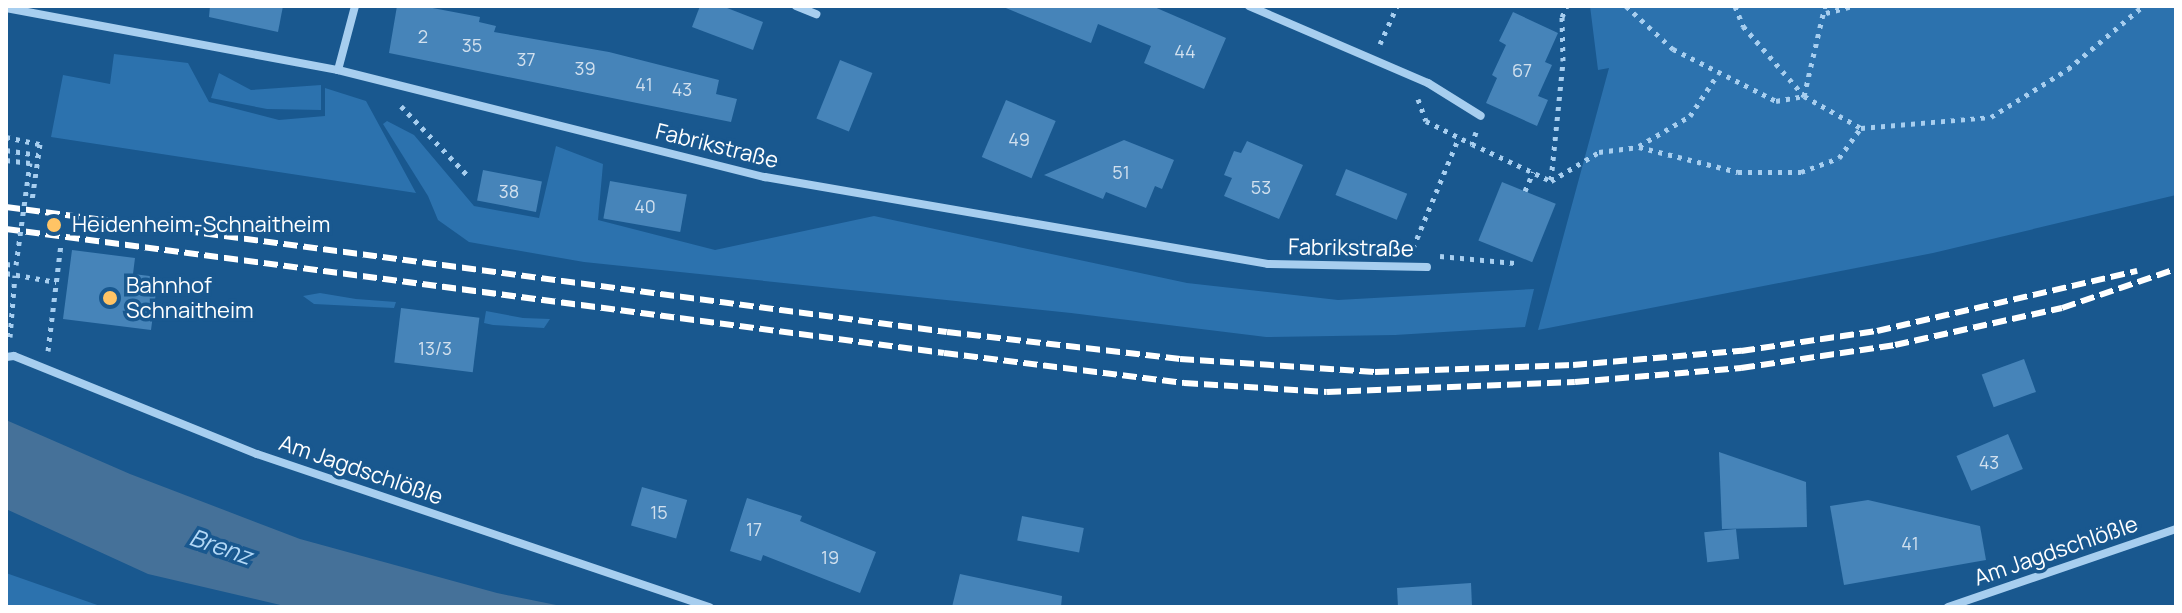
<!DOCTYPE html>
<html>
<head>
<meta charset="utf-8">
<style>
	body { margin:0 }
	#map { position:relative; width:2182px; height:613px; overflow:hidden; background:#19588f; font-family:Manrope,sans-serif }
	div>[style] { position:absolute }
	.green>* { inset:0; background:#2c72ae }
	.water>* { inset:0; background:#457199 }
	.building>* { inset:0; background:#4684b9; transform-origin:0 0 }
	.path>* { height:5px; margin-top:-2.5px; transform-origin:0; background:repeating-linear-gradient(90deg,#a7ceef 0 4px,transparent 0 10px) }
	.minor>* { height:8px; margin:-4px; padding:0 4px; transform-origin:4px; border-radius:4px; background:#a7ceef }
	.rail>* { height:6px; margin-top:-3px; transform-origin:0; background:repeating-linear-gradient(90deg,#fff 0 14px,transparent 0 20px) }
	.path-bridge>* { height:5px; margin-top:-2.5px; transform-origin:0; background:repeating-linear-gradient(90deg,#a7ceef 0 4px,transparent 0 10px) }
	.dots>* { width:22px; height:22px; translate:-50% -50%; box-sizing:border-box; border:4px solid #19588f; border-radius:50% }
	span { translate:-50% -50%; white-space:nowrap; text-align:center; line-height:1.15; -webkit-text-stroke:7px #19588f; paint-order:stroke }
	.number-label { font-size:18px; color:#d1e0ee }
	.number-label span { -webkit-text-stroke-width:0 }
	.street-label { font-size:22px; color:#fff }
	.poi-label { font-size:22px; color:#fff }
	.left { translate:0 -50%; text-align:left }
	.water-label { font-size:24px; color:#b3d8f6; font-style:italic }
	.frame { position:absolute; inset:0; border:8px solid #fff; pointer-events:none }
</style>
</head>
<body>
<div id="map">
	<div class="green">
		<i style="clip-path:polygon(1590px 6px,2176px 6px,2176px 195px,1933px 253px,1538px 330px,1609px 68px,1598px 70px)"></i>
		<i style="clip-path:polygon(114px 54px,188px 63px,209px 102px,279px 120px,325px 116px,325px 88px,366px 101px,416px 193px,51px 137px,63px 75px,110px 84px)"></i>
		<i style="clip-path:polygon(219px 73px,251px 90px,321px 85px,321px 110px,267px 109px,211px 98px)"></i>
		<i style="clip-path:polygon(387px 121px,414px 135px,474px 206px,539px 218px,556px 146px,603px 164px,598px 220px,715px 250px,874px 216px,1187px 283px,1338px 300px,1534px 289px,1525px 327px,1395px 335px,1266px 337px,1071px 313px,584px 262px,469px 242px,438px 220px,428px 196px,383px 124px)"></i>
		<i style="clip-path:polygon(320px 293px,356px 299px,396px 302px,394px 308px,314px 304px,303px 296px)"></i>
		<i style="clip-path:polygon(486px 311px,523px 318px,550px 319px,544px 328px,493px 325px,484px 323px)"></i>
		<i style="clip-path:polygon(6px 573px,103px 607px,6px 607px)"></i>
	</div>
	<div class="water">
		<i style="clip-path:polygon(6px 420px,130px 474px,300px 539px,497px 593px,566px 607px,289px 607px,148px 574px,6px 509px)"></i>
	</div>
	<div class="building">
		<i style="clip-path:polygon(210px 6px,283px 6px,278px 32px,209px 17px)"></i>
		<i style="clip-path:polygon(397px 6px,422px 6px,480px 17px,479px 22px,496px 26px,494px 32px,609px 52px,719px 80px,716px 94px,737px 99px,731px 122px,389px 53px)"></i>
		<i style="clip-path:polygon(700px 6px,722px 6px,763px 22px,753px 50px,692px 27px)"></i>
		<i style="clip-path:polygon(1001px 6px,1152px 6px,1226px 38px,1204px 89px,1144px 63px,1151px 46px,1098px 24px,1091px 43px)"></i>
		<i style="clip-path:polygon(1513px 12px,1558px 33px,1545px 62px,1552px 65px,1538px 96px,1548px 100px,1537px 126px,1486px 103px,1497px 78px,1492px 75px,1506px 45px,1499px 41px)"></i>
		<i style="left:840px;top:60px;width:35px;height:63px;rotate:22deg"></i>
		<i style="left:1006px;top:100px;width:54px;height:62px;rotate:23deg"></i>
		<i style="clip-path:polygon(1124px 140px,1174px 160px,1162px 189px,1155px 186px,1146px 208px,1106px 192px,1103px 199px,1044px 175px)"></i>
		<i style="clip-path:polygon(1247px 141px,1303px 165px,1279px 219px,1224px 196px,1232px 178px,1224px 175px,1234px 151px,1241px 153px)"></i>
		<i style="left:1346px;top:169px;width:66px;height:28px;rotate:22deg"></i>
		<i style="left:483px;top:170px;width:60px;height:31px;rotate:11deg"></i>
		<i style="left:610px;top:181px;width:78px;height:38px;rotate:10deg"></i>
		<i style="left:1502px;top:182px;width:58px;height:63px;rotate:22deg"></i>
		<i style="clip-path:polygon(72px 250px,135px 258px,133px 274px,158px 277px,151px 330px,63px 319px)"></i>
		<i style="left:401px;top:308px;width:79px;height:55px;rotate:7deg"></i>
		<i style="left:2024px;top:359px;width:35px;height:45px;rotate:70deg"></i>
		<i style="left:2008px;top:434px;width:38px;height:56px;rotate:67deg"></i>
		<i style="clip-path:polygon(1719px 452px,1806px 482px,1807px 527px,1722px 529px)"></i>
		<i style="left:642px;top:487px;width:47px;height:40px;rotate:16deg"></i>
		<i style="clip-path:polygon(747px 498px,802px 516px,800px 521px,876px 552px,860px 593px,763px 555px,761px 561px,730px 551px)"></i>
		<i style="clip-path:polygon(1868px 500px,1980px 526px,1986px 560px,1844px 585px,1830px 506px)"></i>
		<i style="left:1022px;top:516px;width:63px;height:25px;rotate:11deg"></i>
		<i style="left:1736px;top:529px;width:30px;height:32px;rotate:84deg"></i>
		<i style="clip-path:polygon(960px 574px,1062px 596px,1061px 607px,952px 607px)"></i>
		<i style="clip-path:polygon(1471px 583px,1472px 607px,1398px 607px,1397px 588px)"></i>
	</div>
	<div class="path">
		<i style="left:1626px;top:6px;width:64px;rotate:42.5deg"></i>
		<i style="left:1673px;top:49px;width:115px;rotate:26.8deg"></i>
		<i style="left:1776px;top:101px;width:28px;rotate:-10deg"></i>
		<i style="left:1804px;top:96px;width:92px;rotate:-76.9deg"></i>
		<i style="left:1735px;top:6px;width:22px;rotate:68deg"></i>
		<i style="left:1743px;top:26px;width:93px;rotate:48.9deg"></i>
		<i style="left:1804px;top:96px;width:65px;rotate:29.3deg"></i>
		<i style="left:1861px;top:128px;width:130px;rotate:-4.8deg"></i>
		<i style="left:1991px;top:117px;width:91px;rotate:-31.9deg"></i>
		<i style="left:2068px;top:69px;width:98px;rotate:-40deg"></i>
		<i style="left:1826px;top:13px;width:28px;rotate:-15deg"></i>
		<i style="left:1380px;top:44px;width:42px;rotate:-65.9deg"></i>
		<i style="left:1418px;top:99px;width:23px;rotate:70deg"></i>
		<i style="left:1426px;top:121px;width:51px;rotate:26.6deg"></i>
		<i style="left:401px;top:106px;width:98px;rotate:46.2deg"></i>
		<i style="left:1476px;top:132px;width:13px;rotate:108deg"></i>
		<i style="left:1472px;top:144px;width:87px;rotate:25.1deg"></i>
		<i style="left:6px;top:137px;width:35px;rotate:12deg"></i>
		<i style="left:40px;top:144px;width:57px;rotate:98.1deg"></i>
		<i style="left:1639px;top:146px;width:59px;rotate:-30.5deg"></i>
		<i style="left:1690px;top:116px;width:50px;rotate:-56.3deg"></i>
		<i style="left:6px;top:150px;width:32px;rotate:9deg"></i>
		<i style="left:6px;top:160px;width:24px;rotate:7deg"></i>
		<i style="left:1551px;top:180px;width:120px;rotate:-84.2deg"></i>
		<i style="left:1563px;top:61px;width:44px;rotate:-91.3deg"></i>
		<i style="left:1562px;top:17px;width:12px;rotate:-66deg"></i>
		<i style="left:1551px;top:181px;width:56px;rotate:-31.1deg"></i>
		<i style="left:1599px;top:152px;width:40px;rotate:-7.1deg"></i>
		<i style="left:1639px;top:147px;width:102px;rotate:14.2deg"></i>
		<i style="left:1738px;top:172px;width:63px"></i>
		<i style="left:1801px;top:172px;width:40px;rotate:-20.2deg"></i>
		<i style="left:1839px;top:158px;width:37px;rotate:-54deg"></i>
		<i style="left:1525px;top:191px;width:21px;rotate:-67deg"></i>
		<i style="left:1413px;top:248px;width:120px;rotate:-67.5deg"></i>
		<i style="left:1440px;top:256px;width:75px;rotate:5.3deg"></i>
		<i style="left:6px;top:264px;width:10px;rotate:6deg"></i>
		<i style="left:6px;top:273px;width:51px;rotate:10.2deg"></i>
		<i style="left:10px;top:337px;width:62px;rotate:-85.4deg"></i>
		<i style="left:48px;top:351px;width:108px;rotate:-83.1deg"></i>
	</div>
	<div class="minor">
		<i style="left:796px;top:6px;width:22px;rotate:22deg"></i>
		<i style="left:1249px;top:6px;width:195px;rotate:23.3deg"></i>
		<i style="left:1428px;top:83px;width:62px;rotate:31.9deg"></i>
		<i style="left:6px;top:8px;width:338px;rotate:10.6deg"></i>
		<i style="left:338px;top:70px;width:440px;rotate:14.1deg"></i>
		<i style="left:765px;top:177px;width:510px;rotate:9.81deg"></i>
		<i style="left:1268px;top:264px;width:159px;rotate:1.1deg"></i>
		<i style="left:338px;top:70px;width:66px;rotate:-75.1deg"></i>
		<i style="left:6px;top:357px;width:8px;rotate:-7deg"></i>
		<i style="left:14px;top:356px;width:262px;rotate:22deg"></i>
		<i style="left:257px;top:454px;width:478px;rotate:18.7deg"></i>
		<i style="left:1948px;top:607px;width:241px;rotate:-18.9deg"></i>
	</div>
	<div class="rail">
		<i style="left:6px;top:207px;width:949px;rotate:7.57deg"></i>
		<i style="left:947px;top:332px;width:235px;rotate:6.6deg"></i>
		<i style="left:1180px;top:359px;width:195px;rotate:3.8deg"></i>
		<i style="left:1375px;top:372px;width:198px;rotate:-2deg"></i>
		<i style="left:1573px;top:365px;width:169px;rotate:-4.8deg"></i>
		<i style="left:1741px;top:351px;width:137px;rotate:-8.4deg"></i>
		<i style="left:1877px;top:331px;width:267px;rotate:-13deg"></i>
		<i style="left:6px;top:229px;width:946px;rotate:7.53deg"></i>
		<i style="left:944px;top:353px;width:242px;rotate:7.1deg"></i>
		<i style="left:1184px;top:383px;width:143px;rotate:3.6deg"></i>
		<i style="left:1327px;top:392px;width:248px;rotate:-2.3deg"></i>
		<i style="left:1575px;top:382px;width:167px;rotate:-4.8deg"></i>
		<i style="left:1741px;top:368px;width:156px;rotate:-8.5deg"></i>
		<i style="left:1895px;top:345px;width:171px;rotate:-12.5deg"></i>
		<i style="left:2062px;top:308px;width:120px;rotate:-18.9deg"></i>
	</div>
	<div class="path-bridge">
		<i style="left:16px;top:265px;width:103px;rotate:-82.2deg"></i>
	</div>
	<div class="dots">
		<i style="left:54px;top:225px;background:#ffc465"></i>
		<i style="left:110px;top:298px;background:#ffc465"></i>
	</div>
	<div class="number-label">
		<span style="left:423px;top:36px">2</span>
		<span style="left:472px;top:45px">35</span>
		<span style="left:1185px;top:51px">44</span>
		<span style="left:526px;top:59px">37</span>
		<span style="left:585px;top:68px">39</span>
		<span style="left:1522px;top:70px">67</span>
		<span style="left:644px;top:84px">41</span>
		<span style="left:682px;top:89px">43</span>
		<span style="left:1019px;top:139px">49</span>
		<span style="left:1121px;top:172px">51</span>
		<span style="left:1261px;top:187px">53</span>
		<span style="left:509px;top:191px">38</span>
		<span style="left:645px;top:206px">40</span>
		<span style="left:435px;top:348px">13/3</span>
		<span style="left:1989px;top:462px">43</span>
		<span style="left:659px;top:512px">15</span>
		<span style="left:754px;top:529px">17</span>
		<span style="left:1910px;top:543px">41</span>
		<span style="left:830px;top:557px">19</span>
	</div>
	<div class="street-label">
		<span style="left:717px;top:146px;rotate:14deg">Fabrikstraße</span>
		<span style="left:1351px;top:248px;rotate:1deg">Fabrikstraße</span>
		<span style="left:361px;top:470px;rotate:19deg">Am Jagdschlößle</span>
		<span style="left:2056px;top:551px;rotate:-19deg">Am Jagdschlößle</span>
	</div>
	<div class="poi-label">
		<span class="left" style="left:72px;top:225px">Heidenheim-Schnaitheim</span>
		<span class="left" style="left:126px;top:298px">Bahnhof<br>Schnaitheim</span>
	</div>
	<div class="water-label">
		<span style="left:221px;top:546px;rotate:19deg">Brenz</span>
	</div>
	<div class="frame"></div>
</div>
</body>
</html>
